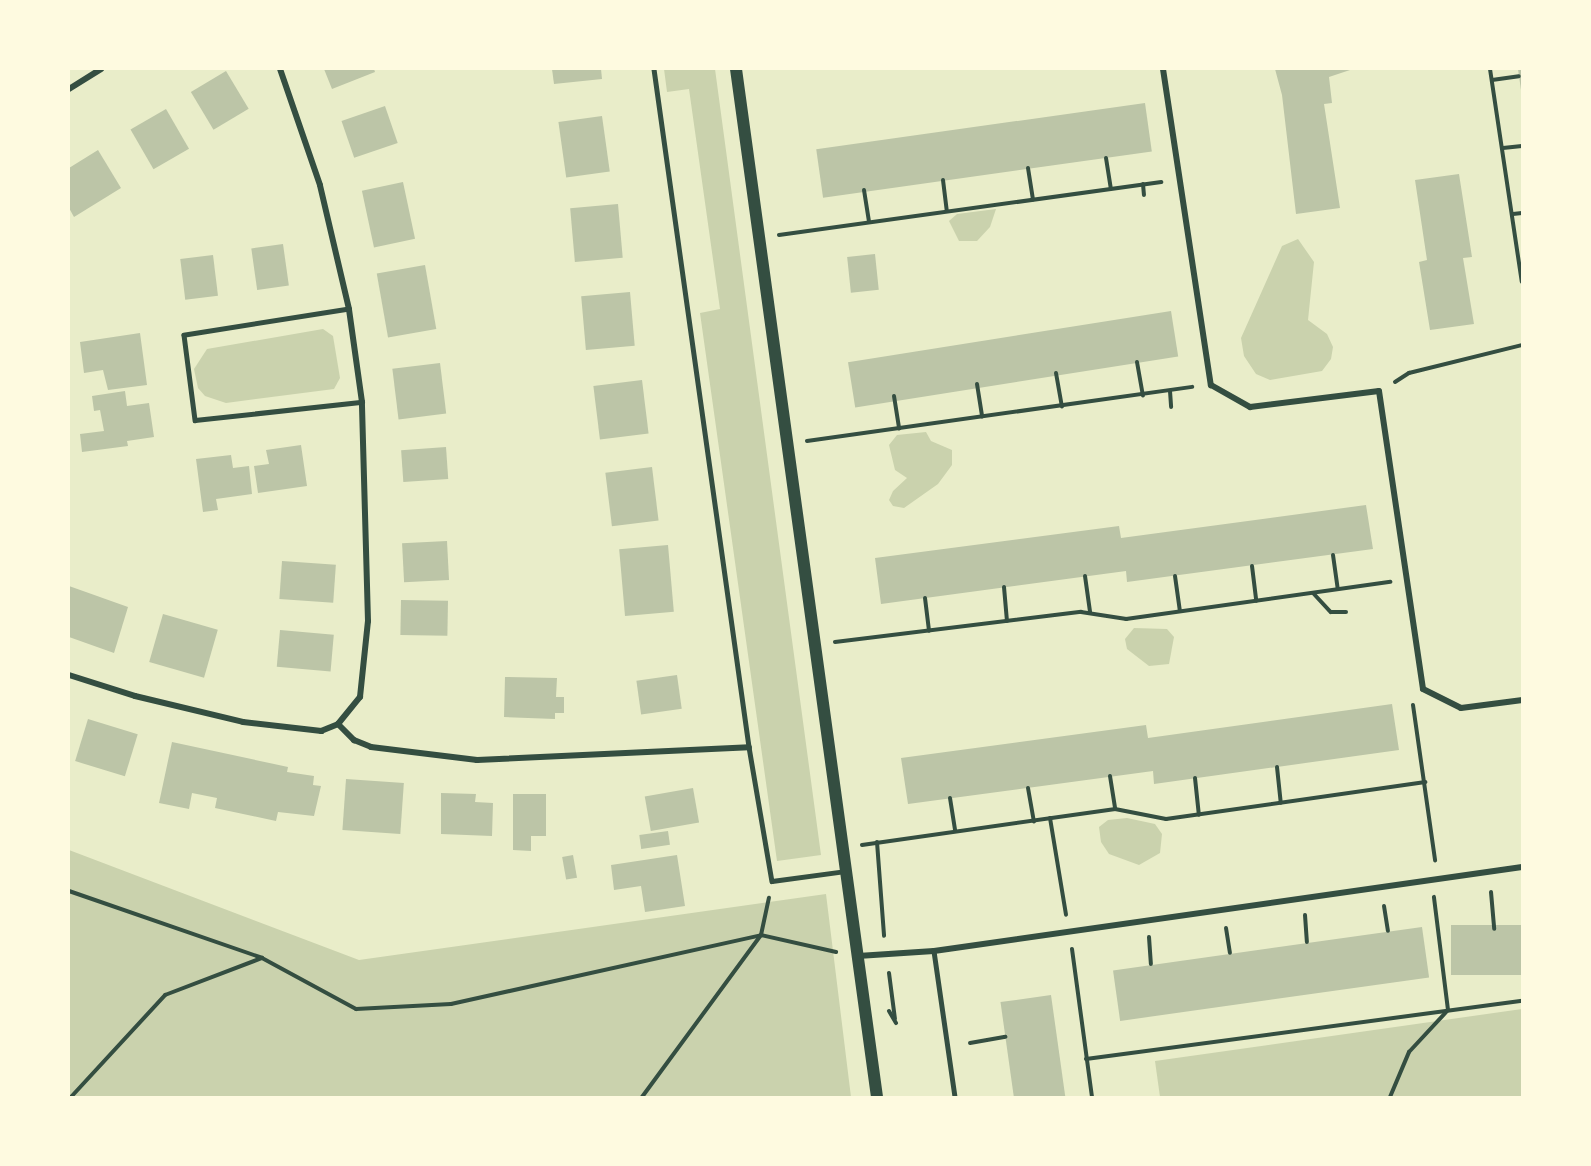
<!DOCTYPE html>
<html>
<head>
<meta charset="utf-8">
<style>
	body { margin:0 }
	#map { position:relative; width:1591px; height:1166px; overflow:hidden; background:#e9edc9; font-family:Barlow,sans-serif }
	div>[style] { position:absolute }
	.green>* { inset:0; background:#cad2ad }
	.building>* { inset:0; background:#bcc5a7; transform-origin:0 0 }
	.path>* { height:4px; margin:-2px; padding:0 2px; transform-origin:2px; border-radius:2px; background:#344e41 }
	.service>* { height:4.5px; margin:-2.25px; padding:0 2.25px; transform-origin:2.25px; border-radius:2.25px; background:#344e41 }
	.minor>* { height:6px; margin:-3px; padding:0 3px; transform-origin:3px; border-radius:3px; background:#344e41 }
	.secondary>* { height:12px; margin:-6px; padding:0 6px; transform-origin:6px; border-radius:6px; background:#344e41 }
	span { translate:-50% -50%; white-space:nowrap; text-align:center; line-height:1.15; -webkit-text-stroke:4.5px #fefae0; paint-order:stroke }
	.frame { position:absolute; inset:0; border:70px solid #fefae0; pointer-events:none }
</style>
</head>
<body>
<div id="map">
	<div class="green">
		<i style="clip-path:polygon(664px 69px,715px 69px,821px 855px,777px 861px,700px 313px,720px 309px,689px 89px,667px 92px)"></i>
		<i style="clip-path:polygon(996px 209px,990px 227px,977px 241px,959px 241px,949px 221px,957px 214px)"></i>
		<i style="clip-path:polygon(1298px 239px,1314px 262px,1308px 320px,1327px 334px,1333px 347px,1331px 359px,1322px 371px,1270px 380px,1256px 374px,1244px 356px,1241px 338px,1282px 246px)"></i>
		<i style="clip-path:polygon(323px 329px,333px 336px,340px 378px,334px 389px,226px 403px,205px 396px,198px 388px,194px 369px,207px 349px)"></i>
		<i style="clip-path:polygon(926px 432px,931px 441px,952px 450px,952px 465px,938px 484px,904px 508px,893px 506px,889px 500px,893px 491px,907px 478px,895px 470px,889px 445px,897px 435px)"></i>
		<i style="clip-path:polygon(1134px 628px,1167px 629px,1174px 637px,1169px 664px,1149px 666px,1127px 649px,1125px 639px)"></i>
		<i style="clip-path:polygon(1127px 818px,1155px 824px,1162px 834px,1160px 853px,1139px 865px,1109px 854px,1101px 842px,1099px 827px,1108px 820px)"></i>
		<i style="clip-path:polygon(69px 850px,359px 960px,826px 894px,851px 1097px,69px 1097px)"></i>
		<i style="clip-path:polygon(1522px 1009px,1522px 1097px,1160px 1097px,1155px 1061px)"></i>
	</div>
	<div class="building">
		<i style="clip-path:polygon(324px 69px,374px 69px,375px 72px,332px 89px)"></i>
		<i style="clip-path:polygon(552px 69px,601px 69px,602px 79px,554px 84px)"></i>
		<i style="clip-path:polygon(1275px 69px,1353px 69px,1329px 77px,1332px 103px,1324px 104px,1340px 208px,1296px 214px,1282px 95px)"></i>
		<i style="clip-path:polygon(1518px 69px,1522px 69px,1522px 90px,1521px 90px)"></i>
		<i style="left:226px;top:71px;width:44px;height:41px;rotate:59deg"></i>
		<i style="left:1145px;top:103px;width:49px;height:332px;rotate:82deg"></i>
		<i style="left:385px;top:106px;width:39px;height:46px;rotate:71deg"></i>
		<i style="left:166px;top:109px;width:46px;height:41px;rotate:60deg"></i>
		<i style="left:602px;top:116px;width:56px;height:44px;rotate:82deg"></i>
		<i style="clip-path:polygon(98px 150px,121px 188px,74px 217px,69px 208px,69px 168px)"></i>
		<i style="clip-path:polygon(1459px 174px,1472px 257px,1463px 258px,1474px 324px,1430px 330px,1419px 262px,1427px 260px,1415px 180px)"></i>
		<i style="left:403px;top:182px;width:58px;height:42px;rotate:78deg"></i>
		<i style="left:618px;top:204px;width:54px;height:48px;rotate:85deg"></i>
		<i style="left:283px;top:244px;width:42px;height:32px;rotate:82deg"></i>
		<i style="left:875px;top:254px;width:36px;height:28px;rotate:84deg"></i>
		<i style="left:213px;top:255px;width:41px;height:33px;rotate:83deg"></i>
		<i style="left:425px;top:265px;width:65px;height:49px;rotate:80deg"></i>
		<i style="left:630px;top:292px;width:54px;height:49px;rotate:85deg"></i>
		<i style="left:1171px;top:311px;width:46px;height:327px;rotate:81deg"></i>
		<i style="clip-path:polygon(140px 333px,147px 385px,108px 390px,103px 370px,84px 373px,80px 342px)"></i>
		<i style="left:440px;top:363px;width:51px;height:48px;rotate:83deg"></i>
		<i style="left:642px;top:380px;width:54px;height:49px;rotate:83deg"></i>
		<i style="clip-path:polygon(125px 391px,127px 406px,149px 403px,154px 437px,127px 441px,128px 446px,82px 452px,80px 434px,104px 431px,100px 410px,94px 411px,92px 396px)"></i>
		<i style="clip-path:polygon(301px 445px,307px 486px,258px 493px,254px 466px,269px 464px,266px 450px)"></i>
		<i style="left:446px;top:447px;width:32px;height:45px;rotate:86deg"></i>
		<i style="clip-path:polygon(231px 455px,233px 468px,249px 466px,252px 494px,216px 499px,218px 510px,203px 512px,196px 459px)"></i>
		<i style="left:652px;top:467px;width:54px;height:47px;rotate:83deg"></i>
		<i style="clip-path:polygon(1366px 505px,1373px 549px,1127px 582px,1126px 571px,881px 604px,875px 558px,1119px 526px,1121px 538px)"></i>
		<i style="left:447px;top:541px;width:39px;height:45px;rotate:87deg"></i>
		<i style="left:668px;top:545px;width:67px;height:49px;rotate:85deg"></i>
		<i style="left:282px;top:561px;width:54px;height:38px;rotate:4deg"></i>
		<i style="clip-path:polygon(69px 586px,128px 607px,114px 653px,69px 637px)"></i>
		<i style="left:401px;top:600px;width:47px;height:35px;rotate:1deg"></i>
		<i style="left:163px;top:614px;width:57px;height:50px;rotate:16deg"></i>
		<i style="left:280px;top:630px;width:54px;height:37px;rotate:5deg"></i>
		<i style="left:677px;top:675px;width:34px;height:41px;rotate:82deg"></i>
		<i style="clip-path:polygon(505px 677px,557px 678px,556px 697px,564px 697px,564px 713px,555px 713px,555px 719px,504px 717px)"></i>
		<i style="clip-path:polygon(1392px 704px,1399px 750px,1154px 784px,1153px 771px,908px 804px,901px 758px,1146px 725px,1148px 738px)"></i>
		<i style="left:88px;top:719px;width:52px;height:44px;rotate:17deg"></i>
		<i style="clip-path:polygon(172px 742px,288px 767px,287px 772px,314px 776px,313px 785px,321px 786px,314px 816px,278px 812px,276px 821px,215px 808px,217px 798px,192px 793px,189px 809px,159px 803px)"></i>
		<i style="left:346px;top:779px;width:58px;height:51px;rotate:4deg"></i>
		<i style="left:693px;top:788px;width:35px;height:49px;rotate:80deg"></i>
		<i style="clip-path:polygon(441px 793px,476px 794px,475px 802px,493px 803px,492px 836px,441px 834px)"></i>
		<i style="clip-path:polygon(513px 794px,546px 794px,546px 836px,531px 836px,531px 851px,513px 850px)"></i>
		<i style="left:668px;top:831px;width:14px;height:29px;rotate:82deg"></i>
		<i style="left:573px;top:855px;width:23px;height:11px;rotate:80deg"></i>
		<i style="clip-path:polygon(677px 855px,685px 906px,645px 912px,641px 886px,614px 890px,611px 865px)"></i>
		<i style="left:1522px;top:925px;width:50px;height:71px;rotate:90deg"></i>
		<i style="left:1422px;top:927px;width:51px;height:312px;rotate:82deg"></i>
		<i style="left:1051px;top:995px;width:103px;height:51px;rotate:82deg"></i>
	</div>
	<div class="path">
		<i style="left:1490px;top:69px;width:215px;rotate:81.5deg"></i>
		<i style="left:1492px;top:80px;width:27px;rotate:-8deg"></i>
		<i style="left:1503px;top:148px;width:19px;rotate:-6deg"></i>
		<i style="left:1106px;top:158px;width:31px;rotate:81deg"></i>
		<i style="left:1028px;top:168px;width:32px;rotate:81deg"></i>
		<i style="left:943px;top:180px;width:31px;rotate:83deg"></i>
		<i style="left:1143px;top:184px;width:11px;rotate:85deg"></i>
		<i style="left:864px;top:190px;width:32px;rotate:81deg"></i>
		<i style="left:1513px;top:214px;width:9px;rotate:-6deg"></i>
		<i style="left:779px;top:235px;width:386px;rotate:-7.9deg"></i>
		<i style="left:1137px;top:362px;width:34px;rotate:80deg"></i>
		<i style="left:1056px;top:373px;width:34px;rotate:80deg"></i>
		<i style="left:1395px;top:382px;width:17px;rotate:-33deg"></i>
		<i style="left:1409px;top:373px;width:116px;rotate:-13.9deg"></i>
		<i style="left:977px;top:384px;width:33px;rotate:81deg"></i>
		<i style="left:1170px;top:391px;width:16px;rotate:86deg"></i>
		<i style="left:894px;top:396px;width:33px;rotate:81deg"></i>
		<i style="left:807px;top:441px;width:389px;rotate:-8deg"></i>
		<i style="left:1333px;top:555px;width:34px;rotate:82deg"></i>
		<i style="left:1252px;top:566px;width:35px;rotate:83deg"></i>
		<i style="left:1085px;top:576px;width:37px;rotate:82deg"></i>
		<i style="left:1175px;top:576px;width:35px;rotate:82deg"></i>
		<i style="left:1004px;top:587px;width:34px;rotate:85deg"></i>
		<i style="left:1313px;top:593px;width:26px;rotate:47deg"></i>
		<i style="left:1331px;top:612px;width:15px"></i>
		<i style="left:925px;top:598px;width:33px;rotate:83deg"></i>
		<i style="left:835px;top:642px;width:248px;rotate:-7deg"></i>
		<i style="left:1081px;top:612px;width:46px;rotate:8.8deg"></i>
		<i style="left:1126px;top:619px;width:267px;rotate:-8deg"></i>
		<i style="left:1413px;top:705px;width:157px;rotate:81.9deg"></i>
		<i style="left:1277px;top:767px;width:36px;rotate:84deg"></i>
		<i style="left:1110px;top:776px;width:33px;rotate:81deg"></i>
		<i style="left:1195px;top:778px;width:37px;rotate:84deg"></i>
		<i style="left:1028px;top:788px;width:34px;rotate:80deg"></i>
		<i style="left:950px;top:798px;width:33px;rotate:81deg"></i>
		<i style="left:1050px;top:818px;width:98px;rotate:80.6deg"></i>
		<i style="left:877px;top:842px;width:94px;rotate:85.7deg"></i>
		<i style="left:862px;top:845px;width:256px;rotate:-8.1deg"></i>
		<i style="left:1115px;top:809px;width:52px;rotate:11.1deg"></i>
		<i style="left:1166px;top:819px;width:262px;rotate:-8.1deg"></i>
		<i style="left:69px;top:891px;width:204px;rotate:19.1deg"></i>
		<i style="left:262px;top:958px;width:107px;rotate:28.5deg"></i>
		<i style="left:356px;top:1009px;width:95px;rotate:-3deg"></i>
		<i style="left:451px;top:1004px;width:318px;rotate:-12.5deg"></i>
		<i style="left:761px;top:935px;width:77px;rotate:12.8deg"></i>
		<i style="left:1491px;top:892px;width:37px;rotate:85deg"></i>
		<i style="left:1384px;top:906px;width:25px;rotate:81deg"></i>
		<i style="left:1305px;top:915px;width:27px;rotate:86deg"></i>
		<i style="left:1226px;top:928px;width:25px;rotate:81deg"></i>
		<i style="left:1149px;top:937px;width:27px;rotate:86deg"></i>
		<i style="left:1072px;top:949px;width:149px;rotate:82.3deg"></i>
		<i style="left:889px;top:973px;width:46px;rotate:82.6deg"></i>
		<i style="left:889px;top:1011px;width:14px;rotate:60deg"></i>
		<i style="left:970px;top:1043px;width:36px;rotate:-10deg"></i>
		<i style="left:1086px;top:1059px;width:440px;rotate:-7.6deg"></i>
		<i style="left:71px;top:1097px;width:139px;rotate:-47.3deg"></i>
		<i style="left:165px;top:995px;width:104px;rotate:-20.9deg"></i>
		<i style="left:642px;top:1097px;width:201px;rotate:-53.7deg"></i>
		<i style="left:761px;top:935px;width:38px;rotate:-78deg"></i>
		<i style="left:1390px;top:1097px;width:49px;rotate:-67.1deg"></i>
		<i style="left:1409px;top:1052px;width:57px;rotate:-47.1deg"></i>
		<i style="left:1448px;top:1010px;width:114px;rotate:-97.1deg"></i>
	</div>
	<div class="service">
		<i style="left:654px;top:69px;width:685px;rotate:82.02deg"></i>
		<i style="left:749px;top:747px;width:136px;rotate:80.3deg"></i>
		<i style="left:772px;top:881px;width:75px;rotate:-7.7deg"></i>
		<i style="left:349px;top:309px;width:167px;rotate:171deg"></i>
		<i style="left:184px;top:335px;width:86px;rotate:82.6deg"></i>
		<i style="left:195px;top:420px;width:168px;rotate:-6.2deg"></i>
		<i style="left:934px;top:951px;width:148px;rotate:81.8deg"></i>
	</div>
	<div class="minor">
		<i style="left:1163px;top:69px;width:320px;rotate:81.4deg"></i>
		<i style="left:1211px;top:385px;width:45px;rotate:29.4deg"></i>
		<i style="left:1250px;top:407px;width:130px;rotate:-7.1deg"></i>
		<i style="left:1379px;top:391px;width:301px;rotate:81.6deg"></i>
		<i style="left:1423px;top:689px;width:42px;rotate:26.6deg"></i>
		<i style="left:1461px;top:708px;width:62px;rotate:-7.5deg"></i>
		<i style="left:69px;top:89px;width:38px;rotate:-32deg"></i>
		<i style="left:69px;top:675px;width:69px;rotate:17.7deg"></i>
		<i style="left:135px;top:696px;width:111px;rotate:13.5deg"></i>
		<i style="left:243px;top:722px;width:79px;rotate:6.6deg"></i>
		<i style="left:321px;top:731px;width:18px;rotate:-22deg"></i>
		<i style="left:338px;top:724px;width:35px;rotate:-51deg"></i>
		<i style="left:360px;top:697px;width:76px;rotate:-84deg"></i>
		<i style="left:368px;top:621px;width:219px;rotate:-91.6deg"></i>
		<i style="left:362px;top:402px;width:94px;rotate:-98deg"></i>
		<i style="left:349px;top:309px;width:127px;rotate:-103.2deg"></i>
		<i style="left:320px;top:185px;width:123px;rotate:-109deg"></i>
		<i style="left:338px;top:724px;width:23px;rotate:45deg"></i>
		<i style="left:354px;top:740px;width:18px;rotate:22deg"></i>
		<i style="left:371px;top:747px;width:107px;rotate:7deg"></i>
		<i style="left:477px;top:760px;width:272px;rotate:-2.7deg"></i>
		<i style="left:858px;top:956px;width:76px;rotate:-3.8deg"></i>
		<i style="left:934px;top:951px;width:594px;rotate:-8.13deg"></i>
	</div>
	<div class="secondary">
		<i style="left:736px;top:69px;width:1038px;rotate:82.19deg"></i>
	</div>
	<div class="frame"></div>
</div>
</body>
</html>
